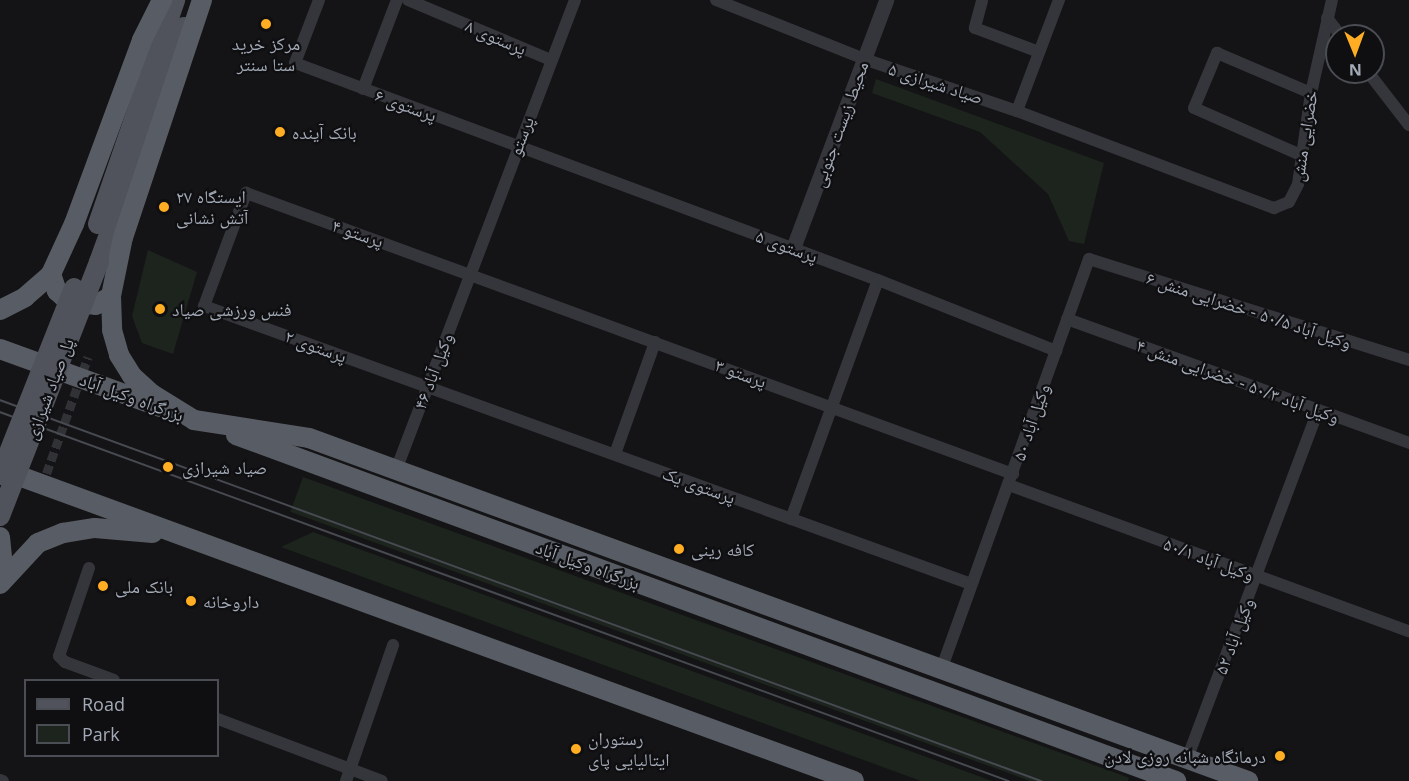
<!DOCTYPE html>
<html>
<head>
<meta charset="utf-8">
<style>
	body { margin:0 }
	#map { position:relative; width:1409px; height:781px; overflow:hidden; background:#141416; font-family:"Open Sans","Noto Naskh Arabic",sans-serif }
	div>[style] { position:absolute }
	.green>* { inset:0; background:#1c241d; transform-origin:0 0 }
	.pedestrian-tunnel>* { height:9px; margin-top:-4.5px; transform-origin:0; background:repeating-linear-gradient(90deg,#313236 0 9px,transparent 0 13.5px) }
	.minor>* { height:12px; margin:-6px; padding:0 6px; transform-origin:6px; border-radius:6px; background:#35363b }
	.tertiary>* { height:15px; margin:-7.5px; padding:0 7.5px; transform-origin:7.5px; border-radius:7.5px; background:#35363b }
	.primary>* { height:20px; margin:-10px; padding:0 10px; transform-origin:10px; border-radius:10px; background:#50535b }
	.trunk>* { height:20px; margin:-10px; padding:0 10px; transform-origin:10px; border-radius:10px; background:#585c64 }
	.tram>* { height:1.5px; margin:-0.75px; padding:0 0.75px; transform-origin:0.75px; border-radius:0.75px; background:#474a51 }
	.primary-bridge>* { height:20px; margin:-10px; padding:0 10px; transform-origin:10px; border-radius:10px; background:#50535b }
	.dots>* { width:16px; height:16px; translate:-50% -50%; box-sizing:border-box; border:3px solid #0f0f11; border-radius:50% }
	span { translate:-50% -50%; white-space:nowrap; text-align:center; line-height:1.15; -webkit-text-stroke:4.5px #0f0f11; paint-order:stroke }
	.street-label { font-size:18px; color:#a4abb8 }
	.poi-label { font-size:18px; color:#a4abb8 }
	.left { translate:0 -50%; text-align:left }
	.right { translate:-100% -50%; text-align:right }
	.legend { position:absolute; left:24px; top:679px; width:195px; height:78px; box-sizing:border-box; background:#0f0f11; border:2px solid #4b4d54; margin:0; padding:8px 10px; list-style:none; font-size:18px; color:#a4abb8 }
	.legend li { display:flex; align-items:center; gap:12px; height:30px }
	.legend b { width:30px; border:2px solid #4b4d54 }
	.north { position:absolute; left:1325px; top:24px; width:60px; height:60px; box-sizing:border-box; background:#0f0f11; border:2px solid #4b4d54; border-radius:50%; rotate:179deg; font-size:16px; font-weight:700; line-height:24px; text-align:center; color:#a4abb8 }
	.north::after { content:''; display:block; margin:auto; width:21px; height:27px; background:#ffad23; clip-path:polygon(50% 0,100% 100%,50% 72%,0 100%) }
</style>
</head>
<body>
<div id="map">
	<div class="green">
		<i style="clip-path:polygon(876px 79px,1104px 163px,1084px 244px,1069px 241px,1048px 194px,980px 132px,872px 93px)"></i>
		<i style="clip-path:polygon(148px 250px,197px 272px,173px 354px,142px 343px,132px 316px)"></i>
		<i style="left:303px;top:477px;width:879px;height:37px;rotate:20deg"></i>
		<i style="clip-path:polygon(313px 532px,992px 781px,921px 781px,281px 547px)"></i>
	</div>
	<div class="pedestrian-tunnel">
		<i style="left:42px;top:486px;width:137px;rotate:-70.4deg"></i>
	</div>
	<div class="minor">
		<i style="left:319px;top:0;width:67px;rotate:110.9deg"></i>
		<i style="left:295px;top:63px;width:622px;rotate:20.42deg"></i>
		<i style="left:878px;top:280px;width:192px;rotate:21.7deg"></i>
		<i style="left:408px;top:0;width:155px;rotate:22.8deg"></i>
		<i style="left:716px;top:0;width:159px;rotate:21.7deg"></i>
		<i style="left:864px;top:59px;width:162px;rotate:18.8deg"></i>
		<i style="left:1017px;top:111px;width:275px;rotate:20.7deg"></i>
		<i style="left:1274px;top:208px;width:16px;rotate:-22deg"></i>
		<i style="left:1289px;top:202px;width:20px;rotate:-63deg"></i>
		<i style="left:1298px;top:184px;width:92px;rotate:-81.9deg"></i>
		<i style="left:1311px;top:93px;width:95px;rotate:-77.3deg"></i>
		<i style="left:982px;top:1px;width:28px;rotate:105deg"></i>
		<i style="left:975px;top:28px;width:68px;rotate:20.6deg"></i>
		<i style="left:1327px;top:18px;width:23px;rotate:52deg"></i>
		<i style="left:1368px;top:72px;width:67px;rotate:52.3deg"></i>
		<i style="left:363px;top:89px;width:95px;rotate:-69.1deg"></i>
		<i style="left:1017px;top:111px;width:119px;rotate:-69.3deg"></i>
		<i style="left:1303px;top:156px;width:119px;rotate:-156.2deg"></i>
		<i style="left:1194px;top:108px;width:60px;rotate:-67.3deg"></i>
		<i style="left:1217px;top:53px;width:102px;rotate:23.1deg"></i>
		<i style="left:1067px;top:319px;width:364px;rotate:19.9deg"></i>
		<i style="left:615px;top:454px;width:119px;rotate:-70.3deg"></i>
		<i style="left:396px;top:470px;width:503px;rotate:-69.15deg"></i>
		<i style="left:1009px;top:485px;width:426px;rotate:20.1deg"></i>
		<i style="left:791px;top:519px;width:254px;rotate:-70deg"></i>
		<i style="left:89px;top:568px;width:93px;rotate:108.8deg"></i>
		<i style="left:59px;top:656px;width:8px;rotate:45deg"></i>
		<i style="left:65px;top:662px;width:52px;rotate:20.2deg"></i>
		<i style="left:971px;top:584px;width:816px;rotate:-160.08deg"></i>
		<i style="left:204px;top:306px;width:121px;rotate:-69.6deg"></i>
		<i style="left:246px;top:193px;width:817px;rotate:20.12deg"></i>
		<i style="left:941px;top:670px;width:437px;rotate:-70.2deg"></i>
		<i style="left:1089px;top:259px;width:336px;rotate:17.5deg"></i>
		<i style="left:218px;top:719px;width:175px;rotate:20.7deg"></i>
		<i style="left:1187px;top:759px;width:372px;rotate:-69.4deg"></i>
		<i style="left:0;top:780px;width:3px;rotate:18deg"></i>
		<i style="left:346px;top:781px;width:144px;rotate:-70.9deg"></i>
	</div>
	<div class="tertiary">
		<i style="left:793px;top:248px;width:265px;rotate:-69.4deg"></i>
	</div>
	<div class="primary">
		<i style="left:98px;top:224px;width:237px;rotate:-71deg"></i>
		<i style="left:99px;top:262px;width:250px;rotate:-70.1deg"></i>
	</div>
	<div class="trunk">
		<i style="left:202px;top:0;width:250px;rotate:108.4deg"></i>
		<i style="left:123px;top:237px;width:60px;rotate:101.5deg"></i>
		<i style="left:111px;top:296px;width:34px;rotate:88deg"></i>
		<i style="left:112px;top:330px;width:26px;rotate:74deg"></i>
		<i style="left:119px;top:355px;width:25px;rotate:58deg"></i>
		<i style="left:132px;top:376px;width:27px;rotate:42deg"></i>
		<i style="left:152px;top:394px;width:49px;rotate:31.8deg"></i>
		<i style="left:194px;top:420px;width:116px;rotate:8.9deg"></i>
		<i style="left:309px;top:438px;width:1000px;rotate:20.07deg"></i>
		<i style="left:51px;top:274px;width:18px;rotate:71deg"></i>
		<i style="left:57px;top:291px;width:18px;rotate:43deg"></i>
		<i style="left:70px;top:303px;width:26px;rotate:4deg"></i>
		<i style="left:96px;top:305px;width:17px;rotate:-31deg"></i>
		<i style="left:0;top:310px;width:28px;rotate:-27deg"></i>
		<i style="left:25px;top:297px;width:35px;rotate:-41deg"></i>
		<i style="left:51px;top:274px;width:55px;rotate:-65.3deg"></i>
		<i style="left:74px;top:224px;width:196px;rotate:-69.7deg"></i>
		<i style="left:142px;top:40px;width:45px;rotate:-63.4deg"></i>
		<i style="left:0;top:349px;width:170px;rotate:19.9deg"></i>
		<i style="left:236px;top:435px;width:1002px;rotate:20.21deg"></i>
		<i style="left:0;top:469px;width:909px;rotate:20.07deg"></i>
		<i style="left:0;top:537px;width:40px;rotate:84.3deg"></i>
		<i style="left:0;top:584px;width:56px;rotate:-47.2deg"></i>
		<i style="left:38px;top:543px;width:27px;rotate:-22deg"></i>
		<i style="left:63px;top:533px;width:32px;rotate:-9deg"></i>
		<i style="left:95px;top:528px;width:58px;rotate:4.9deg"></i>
	</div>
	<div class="tram">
		<i style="left:0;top:400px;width:1109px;rotate:20.1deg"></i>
		<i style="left:0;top:412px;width:1074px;rotate:20.09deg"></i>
	</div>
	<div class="primary-bridge">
		<i style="left:0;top:475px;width:201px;rotate:-68.4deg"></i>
		<i style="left:0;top:516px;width:273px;rotate:-68.7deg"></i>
	</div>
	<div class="dots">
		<i style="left:266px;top:24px;background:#ffad23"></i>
		<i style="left:280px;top:132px;background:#ffad23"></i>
		<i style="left:164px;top:207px;background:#ffad23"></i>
		<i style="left:160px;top:309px;background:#ffad23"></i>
		<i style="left:168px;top:467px;background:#ffad23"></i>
		<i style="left:679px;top:549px;background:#ffad23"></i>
		<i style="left:103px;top:586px;background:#ffad23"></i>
		<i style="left:191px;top:601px;background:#ffad23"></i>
		<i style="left:576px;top:749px;background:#ffad23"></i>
		<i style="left:1280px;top:756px;background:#ffad23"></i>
	</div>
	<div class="street-label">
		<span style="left:496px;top:37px;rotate:23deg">پرستوی ۸</span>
		<span style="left:936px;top:83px;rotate:18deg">صیاد شیرازی ۵</span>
		<span style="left:406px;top:105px;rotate:20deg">پرستوی ۶</span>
		<span style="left:840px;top:124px;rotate:-70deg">محیط زیست جنوبی</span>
		<span style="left:521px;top:136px;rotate:-69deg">پرستو</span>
		<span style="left:1304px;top:136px;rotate:-81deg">خضرایی منش</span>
		<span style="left:358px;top:233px;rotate:19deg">پرستو ۴</span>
		<span style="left:787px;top:246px;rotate:20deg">پرستوی ۵</span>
		<span style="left:1249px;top:310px;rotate:18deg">وکیل آباد ۵۰/۵ - خضرایی منش ۶</span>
		<span style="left:316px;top:346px;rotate:20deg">پرستوی ۲</span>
		<span style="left:433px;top:371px;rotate:-69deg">۴۶ وکیل آباد</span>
		<span style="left:741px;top:373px;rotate:20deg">پرستو ۳</span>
		<span style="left:1238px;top:381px;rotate:20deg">وکیل آباد ۵۰/۳ - خضرایی منش ۴</span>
		<span style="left:49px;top:389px;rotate:-69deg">پل صیاد شیرازی</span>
		<span style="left:132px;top:397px;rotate:20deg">بزرگراه وکیل آباد</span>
		<span style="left:1031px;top:422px;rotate:-71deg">۵۰ وکیل آباد</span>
		<span style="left:699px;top:485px;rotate:20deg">پرستوی یک</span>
		<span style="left:1209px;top:559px;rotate:20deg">وکیل آباد ۵۰/۱</span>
		<span style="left:588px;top:565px;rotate:20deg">بزرگراه وکیل آباد</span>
		<span style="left:1234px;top:636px;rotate:-69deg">۵۲ وکیل آباد</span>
	</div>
	<div class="poi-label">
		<span style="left:266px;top:54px">مرکز خرید<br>ستا سنتر</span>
		<span class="left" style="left:292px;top:132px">بانک آینده</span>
		<span class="left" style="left:176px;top:207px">ایستگاه ۲۷<br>آتش نشانی</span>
		<span class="left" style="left:172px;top:309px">فنس ورزشی صیاد</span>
		<span class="left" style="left:182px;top:467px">صیاد شیرازی</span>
		<span class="left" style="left:691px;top:549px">کافه رینی</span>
		<span class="left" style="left:115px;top:586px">بانک ملی</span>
		<span class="left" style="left:203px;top:601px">داروخانه</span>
		<span class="left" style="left:588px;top:749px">رستوران<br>ایتالیایی پای</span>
		<span class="right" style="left:1266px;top:756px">درمانگاه شبانه روزی لادن</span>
	</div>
	<ul class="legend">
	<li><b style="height:8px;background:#50535b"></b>Road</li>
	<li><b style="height:16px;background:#1c241d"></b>Park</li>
	</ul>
	<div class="north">N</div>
</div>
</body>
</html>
